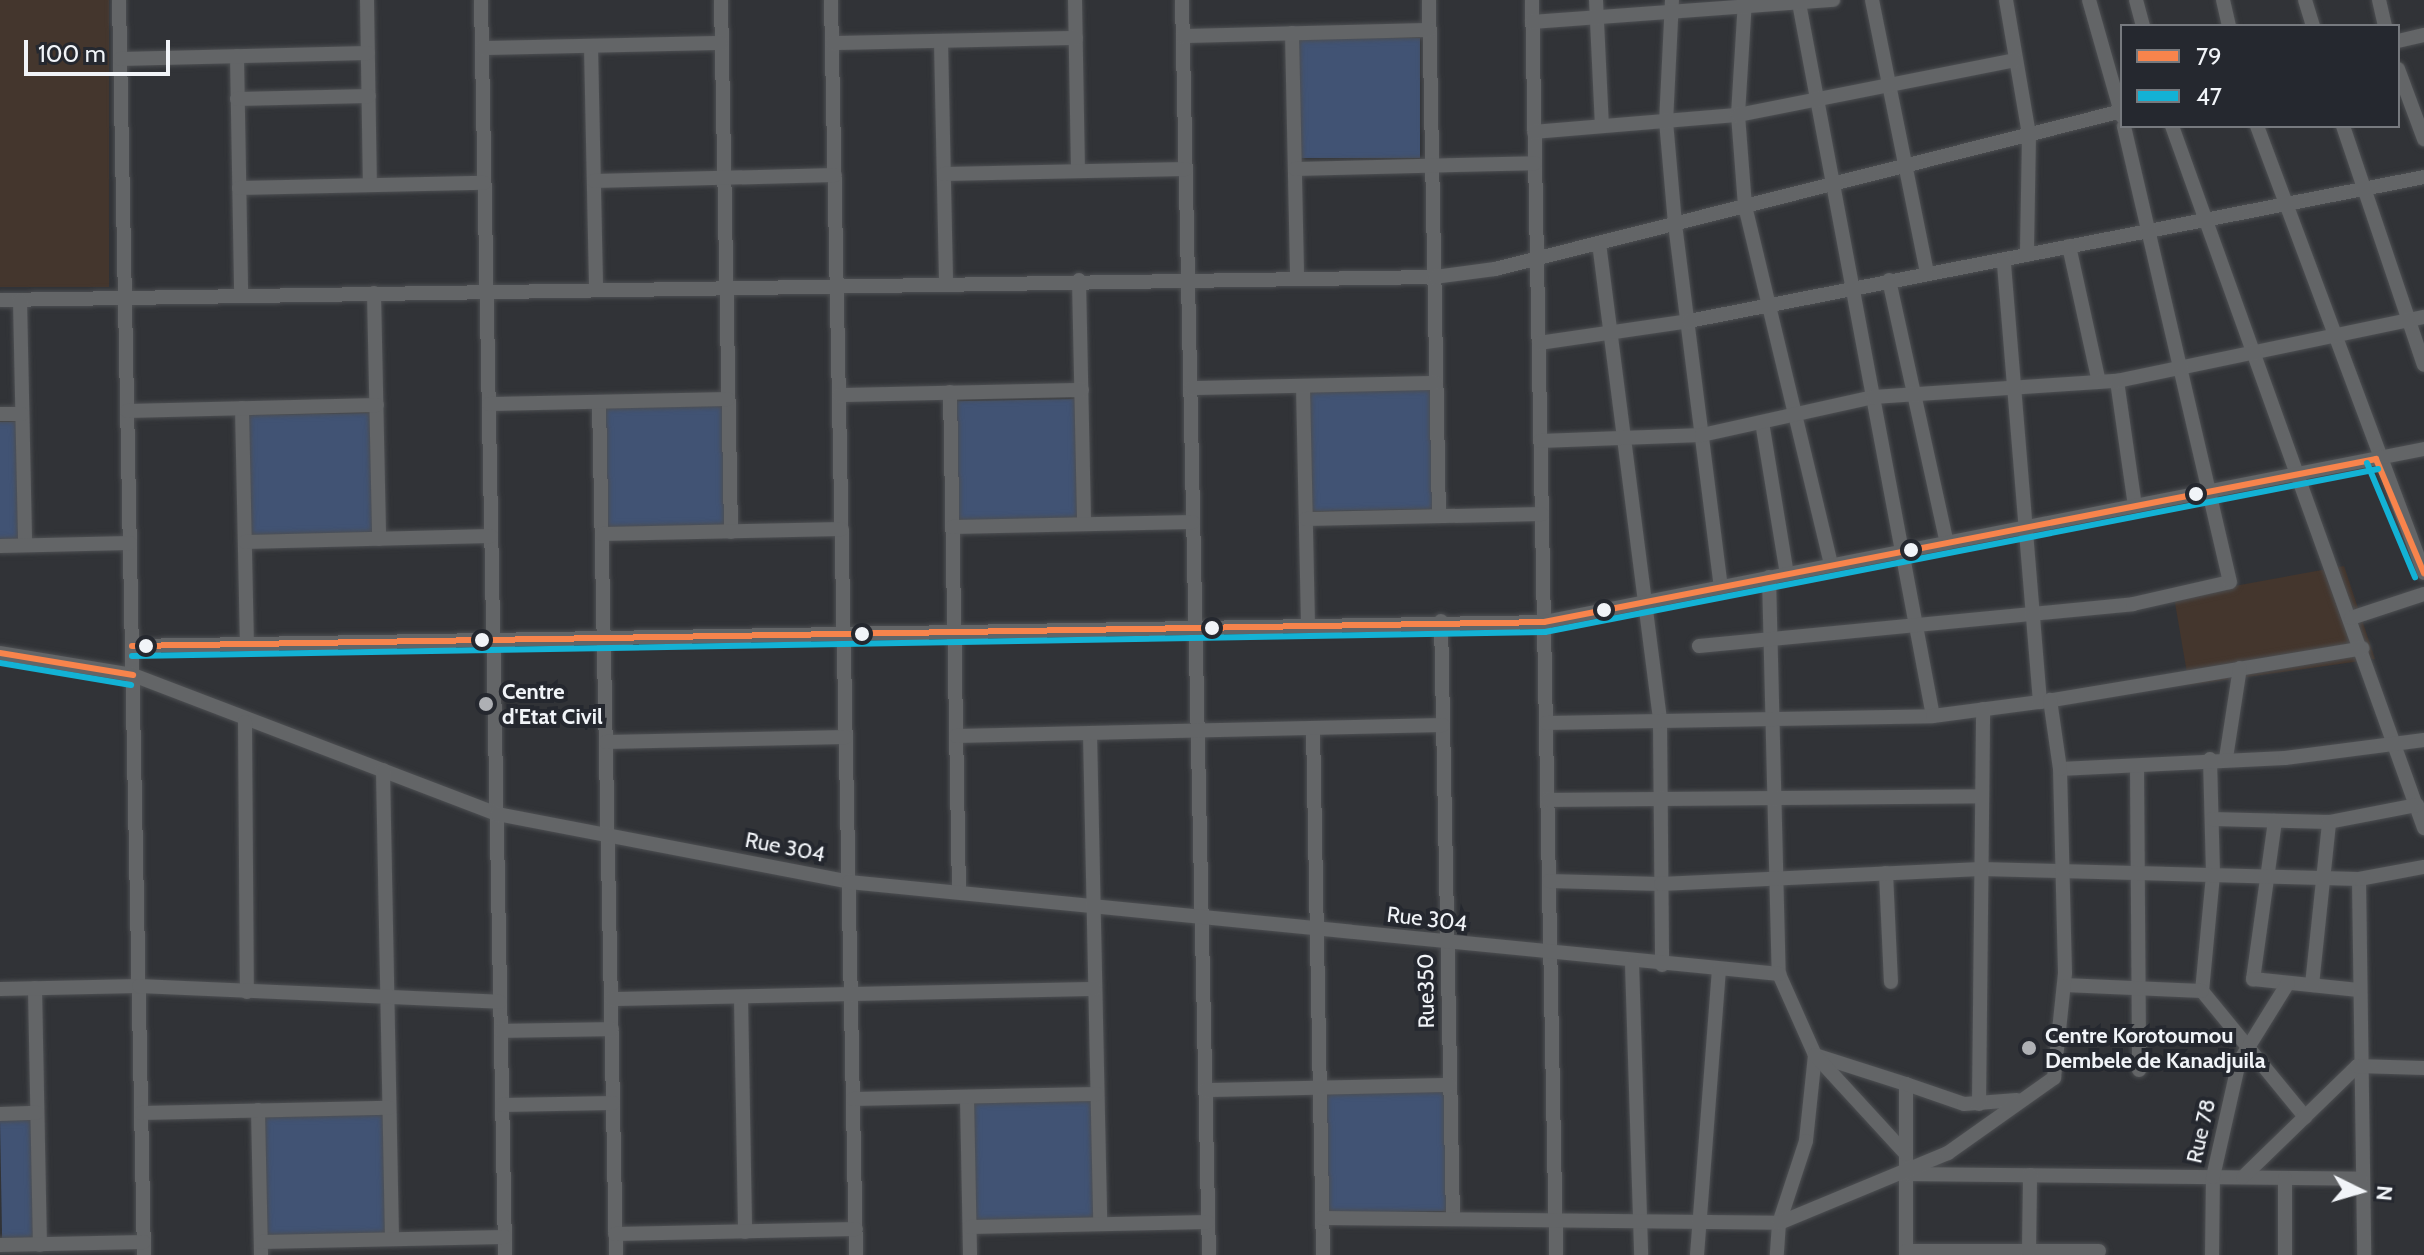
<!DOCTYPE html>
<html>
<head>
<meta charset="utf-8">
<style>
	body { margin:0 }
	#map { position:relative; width:2424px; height:1255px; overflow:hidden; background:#313337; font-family:Cabin,sans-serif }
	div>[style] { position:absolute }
	.commercial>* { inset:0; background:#44362d; transform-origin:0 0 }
	.green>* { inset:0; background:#415374; transform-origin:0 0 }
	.roads { filter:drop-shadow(0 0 2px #4d4f52) drop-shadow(0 0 2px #4d4f52) }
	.minor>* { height:14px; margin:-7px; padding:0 7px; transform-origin:7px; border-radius:7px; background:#636567 }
	.bus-1>* { height:6px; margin:-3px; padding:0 3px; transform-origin:3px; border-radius:3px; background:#f8844c }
	.bus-2>* { height:6px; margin:-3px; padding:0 3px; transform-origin:3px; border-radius:3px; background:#13b2d5 }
	.dots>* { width:22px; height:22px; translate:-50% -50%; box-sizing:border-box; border:4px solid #25282f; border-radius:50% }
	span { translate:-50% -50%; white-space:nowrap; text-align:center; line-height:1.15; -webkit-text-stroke:8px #25282f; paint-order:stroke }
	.poi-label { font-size:22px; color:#f1f4f8; font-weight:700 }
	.left { translate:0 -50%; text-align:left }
	.street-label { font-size:22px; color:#f1f4f8 }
	.legend { position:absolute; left:2120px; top:24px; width:280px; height:104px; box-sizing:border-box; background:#25282f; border:2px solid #777a7f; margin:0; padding:10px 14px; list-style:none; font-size:24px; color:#f1f4f8 }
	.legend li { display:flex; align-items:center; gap:16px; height:40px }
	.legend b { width:40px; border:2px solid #777a7f }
	.north { position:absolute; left:2320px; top:1151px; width:80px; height:80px; -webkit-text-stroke:6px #25282f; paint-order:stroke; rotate:95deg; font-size:22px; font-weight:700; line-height:32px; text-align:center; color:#f1f4f8 }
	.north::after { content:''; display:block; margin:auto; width:28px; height:36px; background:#f1f4f8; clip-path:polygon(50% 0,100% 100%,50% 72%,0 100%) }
	.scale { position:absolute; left:24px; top:40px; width:146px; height:36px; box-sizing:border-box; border:4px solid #f1f4f8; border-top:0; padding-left:10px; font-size:24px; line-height:28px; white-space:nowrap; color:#f1f4f8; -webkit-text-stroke:6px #25282f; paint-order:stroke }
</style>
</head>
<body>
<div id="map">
	<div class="commercial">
		<i style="left:0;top:0;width:109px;height:287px"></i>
		<i style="clip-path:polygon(2344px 566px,2375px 659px,2189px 685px,2174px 597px)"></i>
	</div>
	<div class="green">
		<i style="left:1420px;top:38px;width:120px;height:124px;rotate:90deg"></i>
		<i style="left:1431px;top:388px;width:121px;height:123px;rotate:89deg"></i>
		<i style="left:1077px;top:399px;width:120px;height:123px;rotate:89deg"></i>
		<i style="left:725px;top:406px;width:121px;height:123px;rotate:90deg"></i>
		<i style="left:371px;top:413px;width:120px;height:123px;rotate:89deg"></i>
		<i style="left:0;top:422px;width:18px;height:120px"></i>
		<i style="left:1445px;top:1091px;width:120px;height:123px;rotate:89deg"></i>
		<i style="left:1095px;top:1101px;width:120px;height:123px;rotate:89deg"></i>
		<i style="left:387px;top:1115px;width:120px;height:123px;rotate:90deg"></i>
		<i style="left:33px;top:1118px;width:121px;height:33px;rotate:89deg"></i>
	</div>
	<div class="roads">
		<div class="minor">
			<i style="left:119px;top:0;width:1255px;rotate:88.86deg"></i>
			<i style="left:367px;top:0;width:185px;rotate:89.1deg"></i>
			<i style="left:481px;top:0;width:1255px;rotate:88.9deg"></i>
			<i style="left:721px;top:0;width:532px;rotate:88.92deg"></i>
			<i style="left:831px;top:0;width:1255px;rotate:88.86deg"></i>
			<i style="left:1075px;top:0;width:171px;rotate:89deg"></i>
			<i style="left:1182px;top:0;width:1255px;rotate:88.77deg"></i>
			<i style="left:1429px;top:0;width:516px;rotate:88.89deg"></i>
			<i style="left:1532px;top:0;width:1255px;rotate:88.9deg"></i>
			<i style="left:1596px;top:0;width:126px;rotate:87.3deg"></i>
			<i style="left:1672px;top:0;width:121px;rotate:92.8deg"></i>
			<i style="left:1666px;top:121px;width:103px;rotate:85deg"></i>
			<i style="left:1675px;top:224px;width:366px;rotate:82.8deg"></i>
			<i style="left:1745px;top:0;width:115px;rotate:93.5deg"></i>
			<i style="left:1738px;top:115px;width:91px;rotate:85.6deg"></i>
			<i style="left:1745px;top:206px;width:369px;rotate:76.5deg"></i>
			<i style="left:1872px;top:0;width:278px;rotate:78.6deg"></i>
			<i style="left:2006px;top:0;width:137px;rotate:80.3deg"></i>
			<i style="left:2029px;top:135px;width:120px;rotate:91deg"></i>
			<i style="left:2089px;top:0;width:121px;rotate:74.1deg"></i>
			<i style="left:2136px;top:0;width:27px;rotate:75deg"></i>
			<i style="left:2223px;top:0;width:27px;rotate:77deg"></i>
			<i style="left:2305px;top:0;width:27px;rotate:73deg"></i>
			<i style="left:2379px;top:0;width:27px;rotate:77deg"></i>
			<i style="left:1799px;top:3px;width:725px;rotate:79.36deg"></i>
			<i style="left:1532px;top:22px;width:302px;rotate:-4.2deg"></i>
			<i style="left:1292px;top:33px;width:245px;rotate:88.8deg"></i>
			<i style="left:1183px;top:36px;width:247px;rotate:-1.4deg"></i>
			<i style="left:941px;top:41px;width:242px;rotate:88.8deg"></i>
			<i style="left:2398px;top:41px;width:27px;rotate:-13deg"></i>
			<i style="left:832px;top:43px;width:244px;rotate:-1.2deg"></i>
			<i style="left:591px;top:46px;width:243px;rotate:88.8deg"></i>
			<i style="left:482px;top:48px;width:239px;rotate:-1.2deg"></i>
			<i style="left:237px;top:56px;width:240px;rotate:89deg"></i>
			<i style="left:120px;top:59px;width:248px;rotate:-1.4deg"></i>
			<i style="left:2398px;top:69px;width:75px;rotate:69.6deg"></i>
			<i style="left:237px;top:99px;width:132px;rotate:-1.3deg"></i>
			<i style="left:2172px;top:126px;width:746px;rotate:70.25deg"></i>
			<i style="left:2257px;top:126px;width:477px;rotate:69.5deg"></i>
			<i style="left:2343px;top:126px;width:252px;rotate:71.3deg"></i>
			<i style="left:1534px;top:132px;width:205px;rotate:-4.8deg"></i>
			<i style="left:1738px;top:115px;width:283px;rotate:-11.2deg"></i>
			<i style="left:1295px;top:169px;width:240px;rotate:-1.4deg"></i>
			<i style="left:944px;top:174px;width:242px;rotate:-1.2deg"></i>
			<i style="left:594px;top:181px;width:241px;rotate:-1.4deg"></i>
			<i style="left:239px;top:188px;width:245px;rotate:-1.2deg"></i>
			<i style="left:1599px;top:243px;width:483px;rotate:82.7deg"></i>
			<i style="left:1660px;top:722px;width:243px;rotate:89.5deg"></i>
			<i style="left:2069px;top:246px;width:139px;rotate:77.6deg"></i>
			<i style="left:1079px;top:280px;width:244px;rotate:88.8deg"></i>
			<i style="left:1889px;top:280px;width:269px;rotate:77.6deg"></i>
			<i style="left:374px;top:293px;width:246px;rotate:88.8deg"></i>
			<i style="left:0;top:300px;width:1435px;rotate:-0.92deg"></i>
			<i style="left:1435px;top:277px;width:61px;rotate:-7.6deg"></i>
			<i style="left:1495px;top:269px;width:647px;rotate:-14.14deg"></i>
			<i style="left:20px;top:300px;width:245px;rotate:88.8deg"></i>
			<i style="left:1539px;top:343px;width:152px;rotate:-8.3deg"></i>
			<i style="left:1689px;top:321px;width:749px;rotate:-11.08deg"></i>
			<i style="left:2117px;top:381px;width:126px;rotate:81.8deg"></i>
			<i style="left:1303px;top:386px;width:237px;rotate:88.8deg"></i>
			<i style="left:1191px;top:388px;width:245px;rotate:-1.2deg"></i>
			<i style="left:950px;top:392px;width:500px;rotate:88.97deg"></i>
			<i style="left:839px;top:395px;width:243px;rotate:-1.2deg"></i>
			<i style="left:599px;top:402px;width:853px;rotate:88.86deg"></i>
			<i style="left:489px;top:404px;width:239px;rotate:-1.2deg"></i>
			<i style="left:242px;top:408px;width:236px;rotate:88.8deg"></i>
			<i style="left:127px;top:411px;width:250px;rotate:-1.4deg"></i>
			<i style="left:0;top:414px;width:22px"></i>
			<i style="left:1762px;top:422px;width:154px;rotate:80.7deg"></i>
			<i style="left:1540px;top:441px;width:162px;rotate:-2.1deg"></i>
			<i style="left:1702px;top:435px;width:175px;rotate:-12.5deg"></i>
			<i style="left:1873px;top:397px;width:245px;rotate:-3.8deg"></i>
			<i style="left:2117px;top:381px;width:314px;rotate:-11.8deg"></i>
			<i style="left:1306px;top:519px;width:236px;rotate:-1.2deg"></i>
			<i style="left:952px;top:527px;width:241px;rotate:-1.2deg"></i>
			<i style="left:602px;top:534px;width:240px;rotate:-1.2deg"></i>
			<i style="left:245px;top:542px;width:246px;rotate:-1.4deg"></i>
			<i style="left:0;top:546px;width:130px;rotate:-1.3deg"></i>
			<i style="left:1769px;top:577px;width:397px;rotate:88.6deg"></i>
			<i style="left:1779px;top:974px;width:89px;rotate:66deg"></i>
			<i style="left:1815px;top:1055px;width:86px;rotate:96deg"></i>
			<i style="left:1806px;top:1141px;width:86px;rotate:108.2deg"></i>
			<i style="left:1779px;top:1223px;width:32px;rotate:94deg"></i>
			<i style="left:2351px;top:618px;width:77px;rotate:-18.2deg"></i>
			<i style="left:1441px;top:621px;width:596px;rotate:88.85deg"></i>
			<i style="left:132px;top:646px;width:1412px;rotate:-0.97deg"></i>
			<i style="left:1544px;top:622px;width:897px;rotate:-11.12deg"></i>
			<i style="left:1699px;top:646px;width:436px;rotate:-5.5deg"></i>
			<i style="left:2133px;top:604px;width:99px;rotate:-12.8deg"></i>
			<i style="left:2230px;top:582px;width:468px;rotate:-103.1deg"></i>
			<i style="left:0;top:653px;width:135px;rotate:9.4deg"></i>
			<i style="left:133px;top:675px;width:390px;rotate:20.9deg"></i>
			<i style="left:497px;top:814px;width:359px;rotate:10.9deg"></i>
			<i style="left:849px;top:882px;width:935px;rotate:5.65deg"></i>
			<i style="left:2041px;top:702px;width:326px;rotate:-9.5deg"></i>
			<i style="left:245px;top:722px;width:270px;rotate:89.6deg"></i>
			<i style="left:1546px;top:723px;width:387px;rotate:-1deg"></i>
			<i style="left:1933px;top:716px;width:108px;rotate:-7.5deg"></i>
			<i style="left:2040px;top:702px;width:443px;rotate:-94.7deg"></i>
			<i style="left:1313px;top:728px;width:527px;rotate:88.91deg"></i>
			<i style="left:1090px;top:733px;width:491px;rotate:88.8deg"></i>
			<i style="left:956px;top:736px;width:487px;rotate:-1.3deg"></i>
			<i style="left:606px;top:742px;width:240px;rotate:-1.2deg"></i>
			<i style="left:2226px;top:758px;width:91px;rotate:-81.2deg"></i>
			<i style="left:2210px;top:759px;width:116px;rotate:88.5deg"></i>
			<i style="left:2213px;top:875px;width:117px;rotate:95.4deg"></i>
			<i style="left:2202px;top:991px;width:163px;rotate:50.7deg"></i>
			<i style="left:2137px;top:766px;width:304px;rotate:89.6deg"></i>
			<i style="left:2060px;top:769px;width:225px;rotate:-2.8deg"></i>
			<i style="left:2285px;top:758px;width:140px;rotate:-7.4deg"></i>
			<i style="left:383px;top:770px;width:469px;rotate:88.9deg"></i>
			<i style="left:1547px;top:800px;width:435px;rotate:-0.5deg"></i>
			<i style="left:2212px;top:819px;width:117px;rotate:1.5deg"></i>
			<i style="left:2329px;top:822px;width:90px;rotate:-10.9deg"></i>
			<i style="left:2275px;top:821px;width:160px;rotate:97.9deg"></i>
			<i style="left:2253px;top:979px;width:106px;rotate:6deg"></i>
			<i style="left:1886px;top:873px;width:109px;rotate:87.4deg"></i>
			<i style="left:2359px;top:879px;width:376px;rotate:89.2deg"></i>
			<i style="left:1549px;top:881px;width:112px;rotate:1.5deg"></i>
			<i style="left:1661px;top:884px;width:320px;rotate:-2.7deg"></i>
			<i style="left:1981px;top:869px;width:378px;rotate:1.5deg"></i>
			<i style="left:2359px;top:879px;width:66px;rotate:-10.5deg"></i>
			<i style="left:1632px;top:963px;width:292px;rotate:88.2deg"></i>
			<i style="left:2064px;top:985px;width:138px;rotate:2.5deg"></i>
			<i style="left:2312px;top:985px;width:164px;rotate:-84deg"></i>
			<i style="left:35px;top:988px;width:257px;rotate:88.9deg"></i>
			<i style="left:0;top:989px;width:139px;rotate:-1.2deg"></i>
			<i style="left:139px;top:986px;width:361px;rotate:2.5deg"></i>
			<i style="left:741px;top:997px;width:235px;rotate:89deg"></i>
			<i style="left:611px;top:999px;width:484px;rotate:-1.2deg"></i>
			<i style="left:501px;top:1031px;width:111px;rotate:-1deg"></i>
			<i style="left:1815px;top:1055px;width:96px;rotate:17.7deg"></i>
			<i style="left:1906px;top:1084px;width:171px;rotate:90deg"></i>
			<i style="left:1815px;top:1055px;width:134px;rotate:47.4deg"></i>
			<i style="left:1906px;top:1084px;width:61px;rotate:19deg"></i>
			<i style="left:1964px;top:1104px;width:53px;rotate:-4.3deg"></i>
			<i style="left:1205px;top:1090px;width:245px;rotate:-1.2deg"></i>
			<i style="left:967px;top:1097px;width:158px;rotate:88.9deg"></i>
			<i style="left:853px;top:1099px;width:244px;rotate:-1.2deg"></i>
			<i style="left:1979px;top:1104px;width:395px;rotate:-89.4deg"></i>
			<i style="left:502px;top:1105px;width:111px;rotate:-1deg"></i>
			<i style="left:258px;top:1110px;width:145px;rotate:88.8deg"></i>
			<i style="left:141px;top:1113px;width:248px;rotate:-1.2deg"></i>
			<i style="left:0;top:1114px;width:37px;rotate:-2deg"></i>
			<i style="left:1910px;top:1174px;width:451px;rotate:0.6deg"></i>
			<i style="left:2243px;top:1177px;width:159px;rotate:-44.2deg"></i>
			<i style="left:2357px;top:1066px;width:67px;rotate:1.7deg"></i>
			<i style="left:2285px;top:1178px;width:77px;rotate:90deg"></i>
			<i style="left:1322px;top:1218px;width:457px;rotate:0.6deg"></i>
			<i style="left:1779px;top:1223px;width:183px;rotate:-22.5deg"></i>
			<i style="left:1948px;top:1153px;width:130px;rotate:-35.3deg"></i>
			<i style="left:2054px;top:1078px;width:106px;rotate:-84deg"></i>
			<i style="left:2065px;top:973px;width:204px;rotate:-91.4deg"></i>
			<i style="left:2060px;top:769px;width:70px;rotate:-98.2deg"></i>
			<i style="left:970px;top:1227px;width:238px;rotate:-1.2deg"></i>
			<i style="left:615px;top:1234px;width:241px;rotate:-1.2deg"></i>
			<i style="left:261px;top:1242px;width:244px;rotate:-1.2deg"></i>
			<i style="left:0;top:1245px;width:144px;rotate:-1.2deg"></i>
			<i style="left:1906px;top:1251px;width:193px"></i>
			<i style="left:2029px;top:1251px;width:76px;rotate:-89.2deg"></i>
			<i style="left:1697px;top:1255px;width:287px;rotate:-85.6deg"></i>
			<i style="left:2212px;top:1255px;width:78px;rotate:-89.3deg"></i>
			<i style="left:2213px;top:1177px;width:118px;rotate:-77.3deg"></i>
			<i style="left:2239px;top:1062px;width:93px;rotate:-58.2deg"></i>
		</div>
	</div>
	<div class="bus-1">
		<i style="left:2376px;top:459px;width:124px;rotate:67.2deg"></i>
		<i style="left:132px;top:646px;width:1412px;rotate:-0.97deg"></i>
		<i style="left:1544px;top:622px;width:848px;rotate:-11.08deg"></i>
		<i style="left:0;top:653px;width:135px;rotate:9.4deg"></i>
	</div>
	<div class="bus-2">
		<i style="left:2367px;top:463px;width:124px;rotate:67.2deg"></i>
		<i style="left:132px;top:656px;width:1413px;rotate:-0.97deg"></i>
		<i style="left:1545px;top:632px;width:849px;rotate:-11.07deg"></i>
		<i style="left:0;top:663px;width:133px;rotate:9.5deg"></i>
	</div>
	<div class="dots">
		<i style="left:2196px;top:494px;background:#f1f4f8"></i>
		<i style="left:1911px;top:550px;background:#f1f4f8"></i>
		<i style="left:1604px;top:610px;background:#f1f4f8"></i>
		<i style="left:1212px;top:628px;background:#f1f4f8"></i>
		<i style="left:862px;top:634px;background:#f1f4f8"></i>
		<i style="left:482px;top:640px;background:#f1f4f8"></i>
		<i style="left:146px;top:646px;background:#f1f4f8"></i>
		<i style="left:486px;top:704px;background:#aeb0b4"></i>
		<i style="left:2029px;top:1048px;background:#aeb0b4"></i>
	</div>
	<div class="poi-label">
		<span class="left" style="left:502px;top:704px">Centre<br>d'Etat Civil</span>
		<span class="left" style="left:2045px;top:1048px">Centre Korotoumou<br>Dembele de Kanadjuila</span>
	</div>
	<div class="street-label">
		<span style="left:785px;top:847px;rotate:11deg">Rue 304</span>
		<span style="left:1427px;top:919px;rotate:7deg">Rue 304</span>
		<span style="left:1426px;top:991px;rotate:-91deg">Rue350</span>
		<span style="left:2201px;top:1131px;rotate:-77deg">Rue 78</span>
	</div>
	<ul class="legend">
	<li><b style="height:10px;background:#f8844c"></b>79</li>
	<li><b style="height:10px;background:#13b2d5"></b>47</li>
	</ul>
	<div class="north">N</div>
	<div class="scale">100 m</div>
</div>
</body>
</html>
